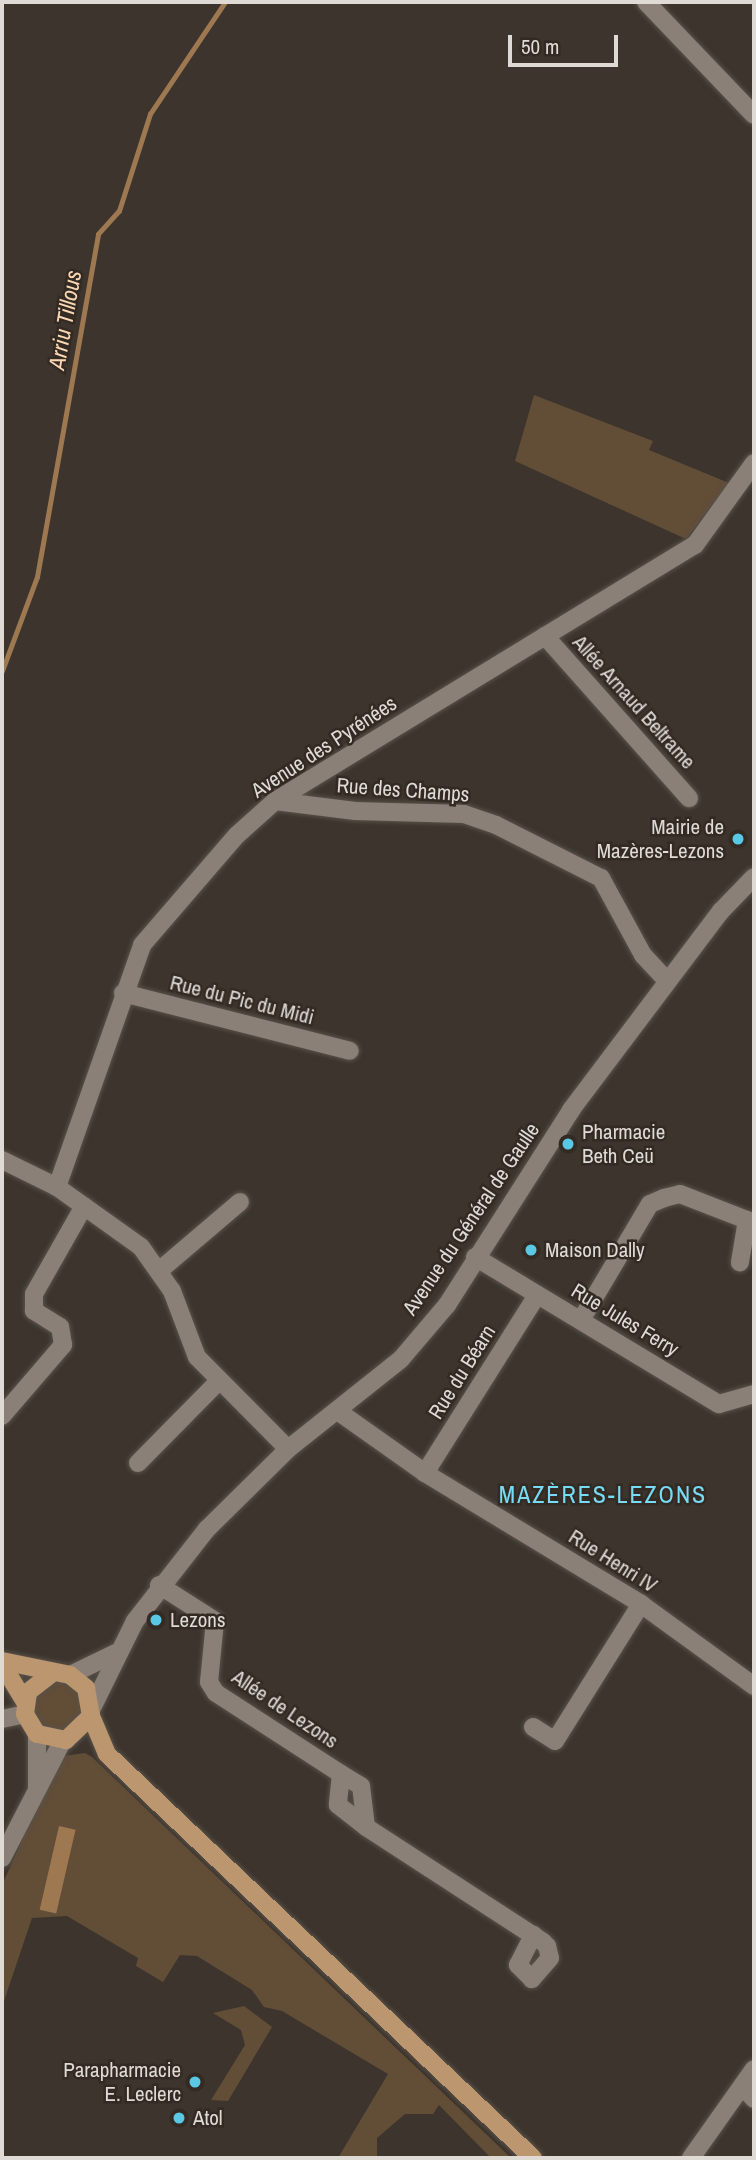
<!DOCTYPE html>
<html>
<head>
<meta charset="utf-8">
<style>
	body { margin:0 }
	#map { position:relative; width:756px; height:2160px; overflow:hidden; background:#3d352d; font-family:"Archivo Narrow",sans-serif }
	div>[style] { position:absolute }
	.green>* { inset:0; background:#624d37 }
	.round { border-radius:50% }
	.water>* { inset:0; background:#9e7851; transform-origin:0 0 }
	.stream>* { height:4.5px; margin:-2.25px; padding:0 2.25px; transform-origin:2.25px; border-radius:2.25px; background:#9e7851 }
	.roads { filter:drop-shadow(0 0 2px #58524a) drop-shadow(0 0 2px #58524a) }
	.street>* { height:18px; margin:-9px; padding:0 9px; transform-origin:9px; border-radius:9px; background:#8a8077 }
	.secondary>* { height:18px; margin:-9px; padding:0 9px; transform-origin:9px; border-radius:9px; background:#8a8077 }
	.primary>* { height:18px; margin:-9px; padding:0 9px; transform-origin:9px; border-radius:9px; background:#bb966e }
	.dots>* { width:19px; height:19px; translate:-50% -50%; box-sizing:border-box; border:4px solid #332b23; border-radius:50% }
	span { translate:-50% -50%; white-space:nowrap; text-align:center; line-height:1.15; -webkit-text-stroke:5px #332b23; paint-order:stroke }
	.street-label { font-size:21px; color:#dfdad4 }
	.poi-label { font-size:21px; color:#dfdad4 }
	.right { translate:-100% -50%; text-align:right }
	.left { translate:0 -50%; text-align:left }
	.water-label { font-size:23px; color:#fbd7b4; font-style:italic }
	.quarter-label { font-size:24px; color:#78dbf5; letter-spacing:2px }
	.frame { position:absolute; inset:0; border:4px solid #dfdad4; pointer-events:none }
	.scale { position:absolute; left:508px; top:35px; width:110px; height:32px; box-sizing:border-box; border:4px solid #dfdad4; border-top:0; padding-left:9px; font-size:21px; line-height:24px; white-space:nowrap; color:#dfdad4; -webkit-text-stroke:5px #332b23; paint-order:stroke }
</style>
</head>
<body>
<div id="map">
	<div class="green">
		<i style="clip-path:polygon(534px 395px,653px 441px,649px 450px,729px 483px,686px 539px,515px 461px)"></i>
		<i class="round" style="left:32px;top:1681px;width:50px;height:50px"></i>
		<i style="clip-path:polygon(85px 1753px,92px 1757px,511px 2158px,491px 2158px,439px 2105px,433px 2114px,405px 2114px,377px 2138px,377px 2158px,338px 2158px,388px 2074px,282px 2011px,264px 2007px,252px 1990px,197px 1956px,180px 1955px,163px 1982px,136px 1966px,138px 1958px,67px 1916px,32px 1918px,2px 2007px,2px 1885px,54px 1769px,63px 1756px)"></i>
		<i style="clip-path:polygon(244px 2006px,272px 2027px,228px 2101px,211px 2100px,245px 2045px,241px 2030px,213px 2013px)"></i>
	</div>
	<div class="water">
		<i style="left:59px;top:1826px;width:17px;height:86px;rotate:13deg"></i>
	</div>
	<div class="stream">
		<i style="left:2px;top:671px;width:100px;rotate:-69.6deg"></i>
		<i style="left:37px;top:577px;width:348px;rotate:-79.9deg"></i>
		<i style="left:98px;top:234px;width:31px;rotate:-48deg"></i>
		<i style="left:119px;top:211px;width:102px;rotate:-72.3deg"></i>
		<i style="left:150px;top:114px;width:135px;rotate:-56.2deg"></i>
	</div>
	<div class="roads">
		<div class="street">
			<i style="left:646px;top:2px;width:156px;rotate:46.3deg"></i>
			<i style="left:545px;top:636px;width:217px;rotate:48.4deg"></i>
			<i style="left:275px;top:801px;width:81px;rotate:7.1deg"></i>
			<i style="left:355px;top:811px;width:109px;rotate:1.6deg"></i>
			<i style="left:464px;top:814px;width:34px;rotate:19deg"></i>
			<i style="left:496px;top:825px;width:118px;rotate:26.8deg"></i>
			<i style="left:601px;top:878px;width:88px;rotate:61.4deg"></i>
			<i style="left:643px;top:955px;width:35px;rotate:47deg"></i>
			<i style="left:123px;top:993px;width:234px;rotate:14.3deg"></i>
			<i style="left:2px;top:1160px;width:61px;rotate:26.1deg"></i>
			<i style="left:57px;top:1187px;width:103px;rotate:35.5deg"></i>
			<i style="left:141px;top:1247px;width:54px;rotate:54.8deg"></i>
			<i style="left:172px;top:1291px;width:71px;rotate:69.3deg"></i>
			<i style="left:197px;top:1357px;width:129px;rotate:45.3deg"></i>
			<i style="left:57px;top:1187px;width:256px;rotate:-70.6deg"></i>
			<i style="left:142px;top:945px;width:145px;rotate:-49.2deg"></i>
			<i style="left:237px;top:835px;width:51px;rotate:-41.8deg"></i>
			<i style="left:275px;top:801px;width:492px;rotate:-31.4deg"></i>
			<i style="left:695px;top:545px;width:101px;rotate:-54.3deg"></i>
			<i style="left:475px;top:1257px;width:285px;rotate:31.1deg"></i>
			<i style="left:719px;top:1404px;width:36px;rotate:-16deg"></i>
			<i style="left:160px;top:1270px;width:105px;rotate:-40.4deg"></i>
			<i style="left:581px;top:1320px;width:135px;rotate:-59.3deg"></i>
			<i style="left:650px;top:1204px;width:15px;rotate:-23deg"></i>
			<i style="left:664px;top:1198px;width:16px;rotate:-14deg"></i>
			<i style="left:680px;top:1194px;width:72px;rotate:21.2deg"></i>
			<i style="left:747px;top:1220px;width:43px;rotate:99.5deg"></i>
			<i style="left:339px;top:1412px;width:105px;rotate:35.3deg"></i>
			<i style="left:425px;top:1473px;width:253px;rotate:31.2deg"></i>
			<i style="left:641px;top:1604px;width:140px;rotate:36deg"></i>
			<i style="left:2px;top:1416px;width:94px;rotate:-49.3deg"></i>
			<i style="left:63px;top:1345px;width:18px;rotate:-99deg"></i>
			<i style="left:60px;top:1327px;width:31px;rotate:-148deg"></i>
			<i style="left:34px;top:1311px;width:17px;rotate:-90deg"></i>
			<i style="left:34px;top:1294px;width:101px;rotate:-60.4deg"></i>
			<i style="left:138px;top:1463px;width:112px;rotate:-45.4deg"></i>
			<i style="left:425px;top:1473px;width:210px;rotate:-57.8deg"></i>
			<i style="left:159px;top:1585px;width:67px;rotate:32.7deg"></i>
			<i style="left:215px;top:1621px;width:61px;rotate:95.6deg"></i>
			<i style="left:209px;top:1682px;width:13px;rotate:58deg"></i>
			<i style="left:216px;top:1693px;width:149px;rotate:32.9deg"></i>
			<i style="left:341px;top:1774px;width:31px;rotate:96deg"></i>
			<i style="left:338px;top:1805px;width:36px;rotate:38deg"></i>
			<i style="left:366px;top:1827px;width:211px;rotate:33deg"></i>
			<i style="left:543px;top:1942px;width:6px;rotate:45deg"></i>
			<i style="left:547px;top:1946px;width:12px;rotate:76deg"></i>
			<i style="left:550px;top:1958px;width:28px;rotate:131deg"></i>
			<i style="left:532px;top:1979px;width:20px;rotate:-135deg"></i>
			<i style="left:518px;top:1965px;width:34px;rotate:-63deg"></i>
			<i style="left:2px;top:1719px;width:24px;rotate:-12deg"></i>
			<i style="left:533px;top:1727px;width:26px;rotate:32deg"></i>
			<i style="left:555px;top:1741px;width:162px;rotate:-57.9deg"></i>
			<i style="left:341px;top:1774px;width:23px;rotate:31deg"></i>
			<i style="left:361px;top:1786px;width:41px;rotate:83deg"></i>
			<i style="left:742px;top:2086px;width:18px;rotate:47deg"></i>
			<i style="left:691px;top:2158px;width:109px;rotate:-54.7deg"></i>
		</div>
		<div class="secondary">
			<i style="left:70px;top:1675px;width:51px;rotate:-25.6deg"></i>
			<i style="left:92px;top:1708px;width:97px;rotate:-63.7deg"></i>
			<i style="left:135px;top:1621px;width:117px;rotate:-52deg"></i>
			<i style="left:207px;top:1529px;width:114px;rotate:-44.6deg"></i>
			<i style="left:288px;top:1449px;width:144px;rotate:-38.5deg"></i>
			<i style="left:401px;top:1359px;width:71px;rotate:-49.6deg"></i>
			<i style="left:447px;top:1305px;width:231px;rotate:-57.5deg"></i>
			<i style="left:571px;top:1110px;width:249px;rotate:-53deg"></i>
			<i style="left:721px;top:911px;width:47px;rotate:-45.9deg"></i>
			<i style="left:37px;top:1788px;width:54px;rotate:-90deg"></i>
			<i style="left:2px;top:1858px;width:133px;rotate:-62.7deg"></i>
		</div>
		<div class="primary">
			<i style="left:2px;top:1661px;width:69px;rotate:11.6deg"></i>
			<i style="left:70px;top:1675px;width:21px;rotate:39deg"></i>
			<i style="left:86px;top:1688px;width:28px;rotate:80deg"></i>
			<i style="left:91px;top:1716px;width:35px;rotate:136deg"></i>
			<i style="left:66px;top:1740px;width:30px;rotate:-168deg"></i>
			<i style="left:37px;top:1734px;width:23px;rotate:-121deg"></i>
			<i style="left:25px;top:1714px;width:22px;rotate:-82deg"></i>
			<i style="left:28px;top:1692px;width:29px;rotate:-38deg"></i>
			<i style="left:2px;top:1664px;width:44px;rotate:58.8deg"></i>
			<i style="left:91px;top:1716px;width:41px;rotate:67.2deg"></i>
			<i style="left:107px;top:1754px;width:587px;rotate:43.48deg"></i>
		</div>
	</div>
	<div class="dots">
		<i style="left:738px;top:839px;background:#59c8e4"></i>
		<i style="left:568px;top:1144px;background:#59c8e4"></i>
		<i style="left:531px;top:1250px;background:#59c8e4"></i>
		<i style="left:156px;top:1620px;background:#59c8e4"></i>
		<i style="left:195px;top:2082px;background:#59c8e4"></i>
		<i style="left:179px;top:2118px;background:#59c8e4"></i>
	</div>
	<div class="street-label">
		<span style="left:634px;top:702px;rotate:48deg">Allée Arnaud Beltrame</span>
		<span style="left:324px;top:747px;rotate:-33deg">Avenue des Pyrénées</span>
		<span style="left:403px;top:790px;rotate:4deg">Rue des Champs</span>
		<span style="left:242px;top:1000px;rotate:14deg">Rue du Pic du Midi</span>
		<span style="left:471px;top:1219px;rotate:-56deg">Avenue du Général de Gaulle</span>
		<span style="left:625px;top:1320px;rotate:31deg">Rue Jules Ferry</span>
		<span style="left:462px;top:1372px;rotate:-58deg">Rue du Béarn</span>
		<span style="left:613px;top:1561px;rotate:32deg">Rue Henri IV</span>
		<span style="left:285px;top:1709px;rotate:34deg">Allée de Lezons</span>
	</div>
	<div class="poi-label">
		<span class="right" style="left:724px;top:839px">Mairie de<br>Mazères-Lezons</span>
		<span class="left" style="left:582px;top:1144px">Pharmacie<br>Beth Ceü</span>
		<span class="left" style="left:545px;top:1250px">Maison Dally</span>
		<span class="left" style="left:170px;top:1620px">Lezons</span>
		<span class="right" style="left:181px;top:2082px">Parapharmacie<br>E. Leclerc</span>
		<span class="left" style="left:193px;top:2118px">Atol</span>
	</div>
	<div class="water-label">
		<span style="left:65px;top:320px;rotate:-80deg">Arriu Tillous</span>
	</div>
	<div class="quarter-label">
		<span style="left:603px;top:1495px">MAZÈRES-LEZONS</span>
	</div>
	<div class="frame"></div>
	<div class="scale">50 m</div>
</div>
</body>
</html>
